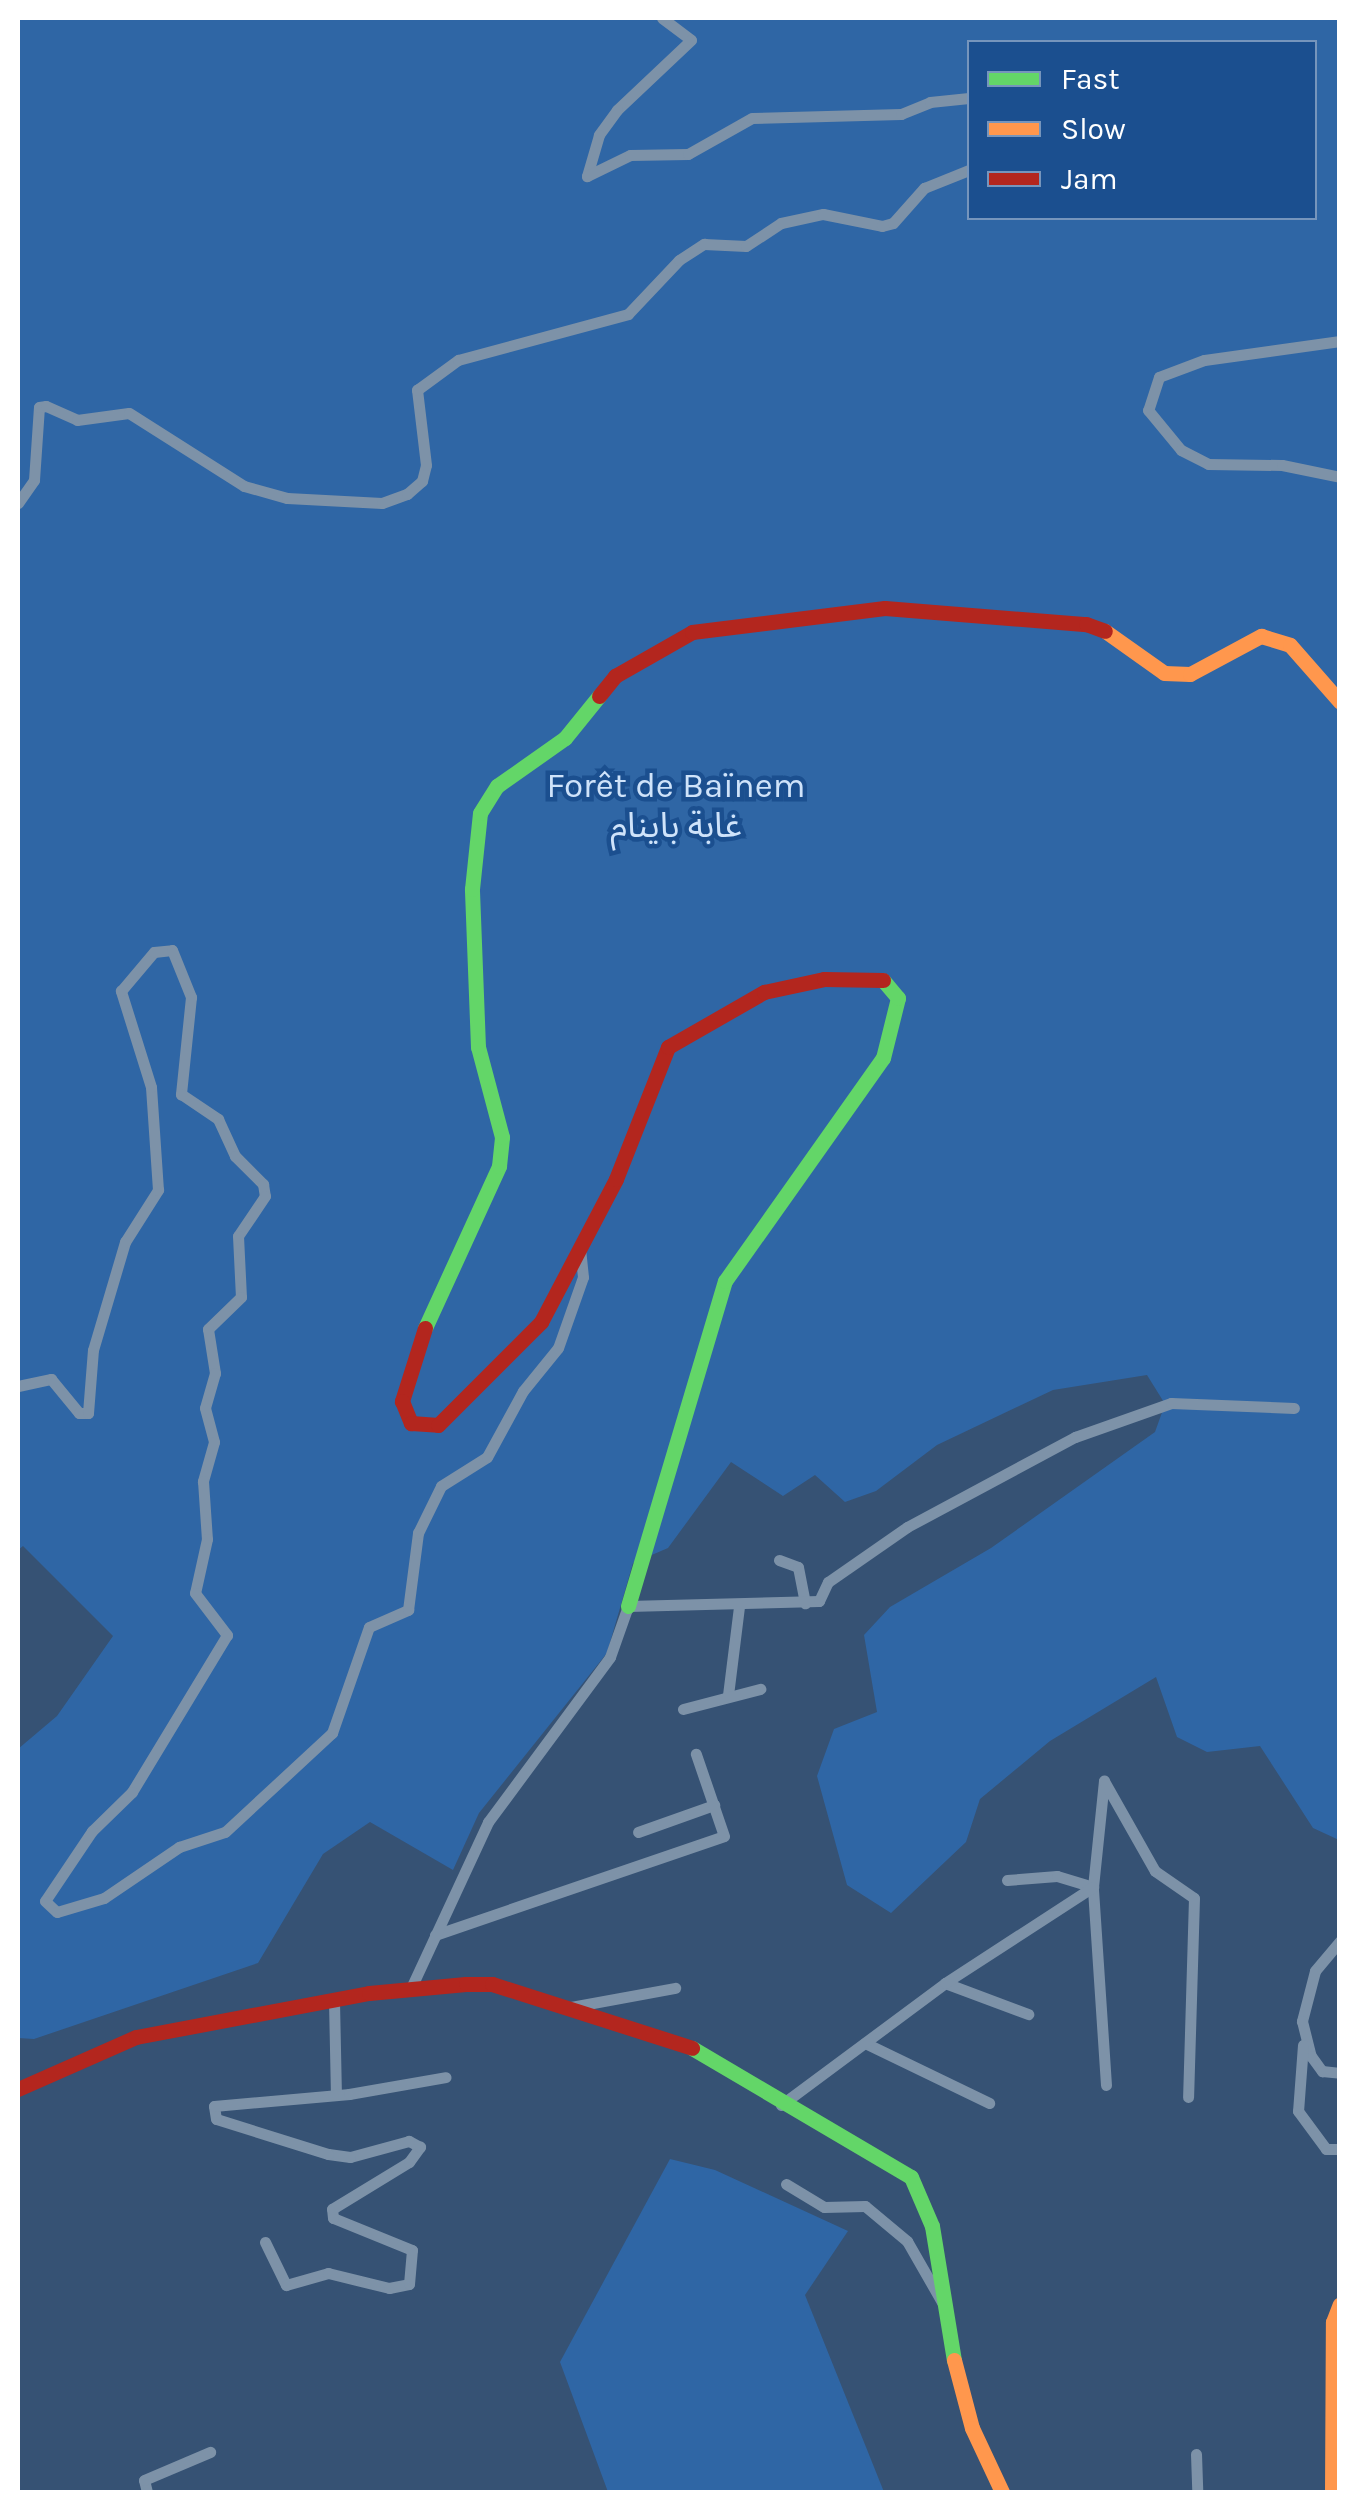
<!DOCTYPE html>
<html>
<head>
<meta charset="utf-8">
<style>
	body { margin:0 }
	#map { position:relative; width:1357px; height:2510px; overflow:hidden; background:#365274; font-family:Karla,"Noto Sans Arabic",sans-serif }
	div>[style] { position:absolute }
	.green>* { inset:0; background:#2f66a5 }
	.street>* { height:11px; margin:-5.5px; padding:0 5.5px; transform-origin:5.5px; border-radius:5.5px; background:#7d92a8 }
	.fast>* { height:15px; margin:-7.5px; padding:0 7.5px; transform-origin:7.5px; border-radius:7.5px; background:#63d668 }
	.slow>* { height:15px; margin:-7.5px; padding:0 7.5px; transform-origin:7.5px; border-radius:7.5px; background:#ff974d }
	.jam>* { height:15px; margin:-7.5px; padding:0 7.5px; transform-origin:7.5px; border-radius:7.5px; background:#b3261e }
	span { translate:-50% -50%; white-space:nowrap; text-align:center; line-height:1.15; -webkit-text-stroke:9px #1b4f8f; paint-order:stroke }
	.park-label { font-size:35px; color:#cfe3fa }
	.frame { position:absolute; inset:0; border:20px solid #fff; pointer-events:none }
	.legend { position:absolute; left:967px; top:40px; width:350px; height:180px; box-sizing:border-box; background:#1b4f8f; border:2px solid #7695bc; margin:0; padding:12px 18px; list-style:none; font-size:30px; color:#fff }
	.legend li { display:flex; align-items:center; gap:20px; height:50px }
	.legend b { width:50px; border:2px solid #7695bc }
</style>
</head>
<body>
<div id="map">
	<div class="green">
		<i style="clip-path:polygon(evenodd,18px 18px,1339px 18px,1339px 1840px,1313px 1828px,1260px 1746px,1207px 1752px,1177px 1737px,1156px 1677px,1050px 1741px,980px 1799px,966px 1842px,891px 1913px,847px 1885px,817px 1776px,834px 1729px,877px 1712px,864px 1635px,890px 1607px,991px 1548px,1155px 1432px,1165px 1404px,1147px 1375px,1053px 1390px,937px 1445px,876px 1491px,845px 1502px,815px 1475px,783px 1496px,731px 1462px,668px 1548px,633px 1563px,607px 1653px,479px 1813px,453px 1870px,370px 1822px,323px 1854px,258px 1963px,34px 2039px,18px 2038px,18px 1749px,57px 1716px,113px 1636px,23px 1546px,18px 1550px,18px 18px,969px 42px,1314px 42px,1314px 218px,969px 218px,969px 42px)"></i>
		<i style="clip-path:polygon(670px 2159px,715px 2170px,848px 2231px,805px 2295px,884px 2492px,608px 2492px,560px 2362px)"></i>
	</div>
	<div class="street">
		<i style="left:662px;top:18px;width:36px;rotate:37deg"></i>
		<i style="left:691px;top:40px;width:102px;rotate:136.6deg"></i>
		<i style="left:617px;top:110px;width:31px;rotate:126deg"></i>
		<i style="left:599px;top:135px;width:43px;rotate:106.3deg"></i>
		<i style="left:587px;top:176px;width:48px;rotate:-26deg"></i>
		<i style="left:630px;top:155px;width:58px;rotate:-1deg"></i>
		<i style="left:688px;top:154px;width:73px;rotate:-29.4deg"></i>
		<i style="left:752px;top:118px;width:149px;rotate:-1.5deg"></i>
		<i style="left:901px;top:114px;width:31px;rotate:-22deg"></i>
		<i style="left:930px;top:102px;width:39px;rotate:-6deg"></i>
		<i style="left:1340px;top:341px;width:137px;rotate:172deg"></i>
		<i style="left:1204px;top:360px;width:48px;rotate:159.3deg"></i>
		<i style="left:1159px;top:377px;width:35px;rotate:108deg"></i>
		<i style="left:1148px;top:410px;width:52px;rotate:50.5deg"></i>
		<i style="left:1181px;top:450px;width:30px;rotate:27deg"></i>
		<i style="left:1208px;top:464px;width:74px;rotate:0.8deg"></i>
		<i style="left:1282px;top:465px;width:59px;rotate:11.7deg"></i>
		<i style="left:18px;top:503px;width:28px;rotate:-55deg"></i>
		<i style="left:34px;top:480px;width:73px;rotate:-86.1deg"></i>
		<i style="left:39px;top:407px;width:7px;rotate:-8deg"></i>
		<i style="left:46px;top:406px;width:34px;rotate:24deg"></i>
		<i style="left:77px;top:420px;width:52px;rotate:-7.7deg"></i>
		<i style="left:129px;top:413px;width:136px;rotate:32.4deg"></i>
		<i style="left:244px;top:486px;width:45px;rotate:15.6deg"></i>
		<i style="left:287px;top:498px;width:95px;rotate:3deg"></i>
		<i style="left:382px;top:503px;width:27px;rotate:-20deg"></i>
		<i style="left:407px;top:494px;width:20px;rotate:-41deg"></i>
		<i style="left:422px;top:481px;width:16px;rotate:-76deg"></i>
		<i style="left:426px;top:465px;width:76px;rotate:-96.8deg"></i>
		<i style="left:417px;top:390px;width:51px;rotate:-36.2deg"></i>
		<i style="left:458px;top:360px;width:176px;rotate:-15.1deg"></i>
		<i style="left:628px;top:314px;width:74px;rotate:-46.6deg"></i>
		<i style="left:679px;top:260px;width:30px;rotate:-33deg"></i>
		<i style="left:704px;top:244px;width:42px;rotate:2.7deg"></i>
		<i style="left:746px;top:246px;width:42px;rotate:-33.3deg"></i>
		<i style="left:781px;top:223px;width:43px;rotate:-12.1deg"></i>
		<i style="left:823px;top:214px;width:60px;rotate:11.5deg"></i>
		<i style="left:882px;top:226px;width:11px;rotate:-15deg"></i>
		<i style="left:893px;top:223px;width:47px;rotate:-48.5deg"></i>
		<i style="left:924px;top:188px;width:48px;rotate:-21.8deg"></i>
		<i style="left:18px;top:1386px;width:34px;rotate:-12deg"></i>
		<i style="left:51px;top:1379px;width:44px;rotate:50.5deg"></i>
		<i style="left:79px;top:1413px;width:9px"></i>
		<i style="left:88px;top:1413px;width:63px;rotate:-85.5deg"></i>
		<i style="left:93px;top:1350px;width:113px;rotate:-73.5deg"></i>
		<i style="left:125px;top:1242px;width:62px;rotate:-57.6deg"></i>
		<i style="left:158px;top:1190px;width:103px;rotate:-93.9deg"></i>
		<i style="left:151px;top:1087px;width:101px;rotate:-107.4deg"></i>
		<i style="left:121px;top:991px;width:51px;rotate:-49.8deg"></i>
		<i style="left:154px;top:952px;width:18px;rotate:-6deg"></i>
		<i style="left:172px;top:950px;width:51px;rotate:68deg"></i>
		<i style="left:191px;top:997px;width:98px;rotate:95.9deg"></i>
		<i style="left:181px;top:1094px;width:45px;rotate:34deg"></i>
		<i style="left:218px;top:1119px;width:41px;rotate:65.3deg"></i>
		<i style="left:235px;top:1156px;width:40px;rotate:45deg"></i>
		<i style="left:263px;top:1184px;width:12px;rotate:81deg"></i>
		<i style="left:265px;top:1196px;width:48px;rotate:124deg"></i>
		<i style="left:238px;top:1236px;width:61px;rotate:87.2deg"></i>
		<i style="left:241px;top:1297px;width:46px;rotate:135.9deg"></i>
		<i style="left:208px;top:1329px;width:45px;rotate:81deg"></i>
		<i style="left:215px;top:1373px;width:36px;rotate:106deg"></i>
		<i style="left:205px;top:1408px;width:35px;rotate:75deg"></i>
		<i style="left:214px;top:1442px;width:41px;rotate:105.8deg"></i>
		<i style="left:203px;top:1481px;width:58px;rotate:86.1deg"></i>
		<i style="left:207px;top:1539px;width:55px;rotate:102.5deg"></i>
		<i style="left:195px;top:1593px;width:53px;rotate:52.7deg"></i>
		<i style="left:227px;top:1635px;width:184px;rotate:121.2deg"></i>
		<i style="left:132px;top:1792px;width:56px;rotate:135.7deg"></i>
		<i style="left:92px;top:1831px;width:84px;rotate:123.9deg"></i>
		<i style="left:45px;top:1901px;width:16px;rotate:43deg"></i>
		<i style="left:57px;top:1912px;width:49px;rotate:-16.6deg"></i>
		<i style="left:104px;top:1898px;width:91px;rotate:-34.2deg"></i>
		<i style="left:179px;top:1847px;width:48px;rotate:-18.1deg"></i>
		<i style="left:225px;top:1832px;width:146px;rotate:-42.8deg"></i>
		<i style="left:332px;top:1733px;width:112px;rotate:-70.8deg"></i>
		<i style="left:369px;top:1627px;width:43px;rotate:-23.6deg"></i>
		<i style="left:408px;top:1610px;width:78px;rotate:-82.6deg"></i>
		<i style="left:418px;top:1533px;width:52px;rotate:-63.9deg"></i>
		<i style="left:441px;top:1486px;width:54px;rotate:-32.2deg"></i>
		<i style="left:487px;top:1457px;width:75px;rotate:-61.4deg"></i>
		<i style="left:523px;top:1391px;width:55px;rotate:-50.9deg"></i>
		<i style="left:558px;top:1348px;width:75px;rotate:-70.6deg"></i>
		<i style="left:583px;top:1277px;width:29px;rotate:-96deg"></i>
		<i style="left:779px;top:1560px;width:20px;rotate:20deg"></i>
		<i style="left:798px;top:1567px;width:37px;rotate:79deg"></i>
		<i style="left:728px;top:1695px;width:89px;rotate:-82.9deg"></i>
		<i style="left:683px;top:1709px;width:80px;rotate:-14.6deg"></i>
		<i style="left:638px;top:1832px;width:81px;rotate:-19.6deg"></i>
		<i style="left:1007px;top:1880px;width:50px;rotate:-4.6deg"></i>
		<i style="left:1057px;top:1876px;width:38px;rotate:17deg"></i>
		<i style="left:435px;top:1935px;width:305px;rotate:-18.9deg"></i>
		<i style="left:724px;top:1836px;width:87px;rotate:-108.9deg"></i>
		<i style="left:1340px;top:1941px;width:39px;rotate:130deg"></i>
		<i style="left:1315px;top:1971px;width:52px;rotate:104.6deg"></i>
		<i style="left:1302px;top:2021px;width:36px;rotate:76deg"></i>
		<i style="left:1311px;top:2056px;width:19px;rotate:54deg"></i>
		<i style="left:1322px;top:2071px;width:18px;rotate:6deg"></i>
		<i style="left:945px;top:1983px;width:89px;rotate:20.5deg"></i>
		<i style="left:411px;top:1988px;width:183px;rotate:-65.1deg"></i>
		<i style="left:488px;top:1822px;width:205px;rotate:-53.5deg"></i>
		<i style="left:610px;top:1657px;width:54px;rotate:-70.6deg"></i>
		<i style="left:628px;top:1606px;width:191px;rotate:-1.5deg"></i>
		<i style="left:819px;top:1601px;width:21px;rotate:-65deg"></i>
		<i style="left:828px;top:1582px;width:96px;rotate:-34.8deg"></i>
		<i style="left:907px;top:1527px;width:191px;rotate:-28.2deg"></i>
		<i style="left:1075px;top:1437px;width:102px;rotate:-19.5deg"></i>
		<i style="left:1171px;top:1403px;width:123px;rotate:2.3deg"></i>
		<i style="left:334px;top:2001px;width:93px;rotate:88.8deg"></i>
		<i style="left:571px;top:2007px;width:106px;rotate:-10.4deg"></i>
		<i style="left:865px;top:2043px;width:138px;rotate:25.8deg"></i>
		<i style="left:1303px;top:2045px;width:66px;rotate:94.3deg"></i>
		<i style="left:1298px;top:2111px;width:47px;rotate:53.6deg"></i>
		<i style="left:1326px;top:2149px;width:11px"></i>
		<i style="left:1106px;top:2085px;width:198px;rotate:-93.8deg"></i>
		<i style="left:1093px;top:1887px;width:107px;rotate:-84.1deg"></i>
		<i style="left:1104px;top:1781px;width:103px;rotate:60.5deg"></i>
		<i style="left:1155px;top:1871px;width:47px;rotate:34.7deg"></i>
		<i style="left:1194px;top:1898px;width:199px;rotate:91.7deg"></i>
		<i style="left:781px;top:2105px;width:204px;rotate:-36.6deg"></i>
		<i style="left:945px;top:1983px;width:176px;rotate:-33deg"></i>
		<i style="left:786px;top:2184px;width:44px;rotate:31.2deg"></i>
		<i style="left:824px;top:2207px;width:41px;rotate:-1.4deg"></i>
		<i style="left:865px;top:2206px;width:55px;rotate:39.8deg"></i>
		<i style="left:907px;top:2241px;width:70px;rotate:60.2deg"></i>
		<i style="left:265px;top:2242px;width:48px;rotate:64deg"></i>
		<i style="left:286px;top:2285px;width:44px;rotate:-15.9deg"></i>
		<i style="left:328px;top:2273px;width:63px;rotate:13.8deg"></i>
		<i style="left:389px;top:2288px;width:20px;rotate:-11deg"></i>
		<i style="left:409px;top:2284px;width:34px;rotate:-85deg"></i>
		<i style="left:412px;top:2250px;width:85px;rotate:-157.9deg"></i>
		<i style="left:333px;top:2218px;width:9px;rotate:-96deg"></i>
		<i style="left:332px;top:2209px;width:90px;rotate:-31.4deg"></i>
		<i style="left:409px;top:2162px;width:19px;rotate:-54deg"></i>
		<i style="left:420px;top:2147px;width:13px;rotate:-151deg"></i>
		<i style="left:409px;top:2141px;width:61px;rotate:164.8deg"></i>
		<i style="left:350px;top:2157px;width:22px;rotate:-172deg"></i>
		<i style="left:328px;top:2154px;width:117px;rotate:-162.6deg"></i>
		<i style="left:216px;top:2119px;width:13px;rotate:-99deg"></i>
		<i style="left:214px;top:2106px;width:136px;rotate:-5.1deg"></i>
		<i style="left:349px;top:2094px;width:98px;rotate:-9.9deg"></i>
		<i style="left:1196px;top:2454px;width:38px;rotate:88deg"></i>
		<i style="left:147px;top:2492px;width:12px;rotate:-104deg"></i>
		<i style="left:144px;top:2480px;width:72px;rotate:-23deg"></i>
	</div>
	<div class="fast">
		<i style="left:425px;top:1328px;width:178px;rotate:-65.4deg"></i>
		<i style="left:499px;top:1166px;width:29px;rotate:-84deg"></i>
		<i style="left:502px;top:1137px;width:93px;rotate:-104.9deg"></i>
		<i style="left:478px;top:1047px;width:158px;rotate:-92.2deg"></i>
		<i style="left:472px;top:889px;width:76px;rotate:-84deg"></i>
		<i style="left:480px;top:813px;width:32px;rotate:-58deg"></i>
		<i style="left:497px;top:786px;width:83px;rotate:-35.2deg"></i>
		<i style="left:565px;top:738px;width:54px;rotate:-51deg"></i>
		<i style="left:628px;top:1606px;width:339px;rotate:-73.4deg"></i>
		<i style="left:725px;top:1281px;width:273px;rotate:-54.7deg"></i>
		<i style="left:883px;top:1058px;width:62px;rotate:-76deg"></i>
		<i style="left:898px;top:998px;width:23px;rotate:-130deg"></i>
		<i style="left:692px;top:2048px;width:254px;rotate:30.5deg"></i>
		<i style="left:911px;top:2177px;width:53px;rotate:66.8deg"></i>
		<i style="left:932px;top:2226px;width:136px;rotate:80.7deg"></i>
	</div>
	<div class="slow">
		<i style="left:1105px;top:631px;width:72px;rotate:35.4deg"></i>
		<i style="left:1164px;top:673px;width:26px;rotate:2deg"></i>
		<i style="left:1190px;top:674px;width:81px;rotate:-28.2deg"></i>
		<i style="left:1261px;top:636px;width:30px;rotate:17deg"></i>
		<i style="left:1290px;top:645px;width:76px;rotate:48.7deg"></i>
		<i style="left:954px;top:2360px;width:70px;rotate:75.2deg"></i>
		<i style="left:972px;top:2428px;width:71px;rotate:64.9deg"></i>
		<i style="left:1332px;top:2492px;width:170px;rotate:-89.7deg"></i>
		<i style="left:1333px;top:2322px;width:19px;rotate:-69deg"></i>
	</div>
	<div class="jam">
		<i style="left:599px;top:696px;width:26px;rotate:-51deg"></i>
		<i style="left:615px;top:676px;width:89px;rotate:-29.7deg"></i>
		<i style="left:692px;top:632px;width:194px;rotate:-7.1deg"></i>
		<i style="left:885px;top:608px;width:202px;rotate:4.6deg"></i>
		<i style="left:1086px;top:624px;width:20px;rotate:20deg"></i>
		<i style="left:425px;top:1328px;width:77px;rotate:107.5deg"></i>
		<i style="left:402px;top:1401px;width:24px;rotate:68deg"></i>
		<i style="left:411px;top:1423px;width:27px;rotate:4deg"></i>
		<i style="left:438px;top:1425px;width:146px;rotate:-45deg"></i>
		<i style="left:541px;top:1322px;width:161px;rotate:-62.3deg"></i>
		<i style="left:616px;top:1179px;width:142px;rotate:-68.5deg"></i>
		<i style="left:668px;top:1047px;width:111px;rotate:-29.8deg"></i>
		<i style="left:764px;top:992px;width:61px;rotate:-12.2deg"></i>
		<i style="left:824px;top:979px;width:59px;rotate:1deg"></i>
		<i style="left:18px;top:2089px;width:129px;rotate:-23.8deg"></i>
		<i style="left:136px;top:2037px;width:237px;rotate:-10.7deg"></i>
		<i style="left:369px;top:1993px;width:97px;rotate:-5.3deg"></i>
		<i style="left:466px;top:1984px;width:26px"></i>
		<i style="left:492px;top:1984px;width:210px;rotate:17.7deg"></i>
	</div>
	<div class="park-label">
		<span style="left:676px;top:806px">Forêt de Baïnem<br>غابة باينام</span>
	</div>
	<div class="frame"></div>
	<ul class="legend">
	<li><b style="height:12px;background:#63d668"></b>Fast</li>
	<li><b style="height:12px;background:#ff974d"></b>Slow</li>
	<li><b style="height:12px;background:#b3261e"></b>Jam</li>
	</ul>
</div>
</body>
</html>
